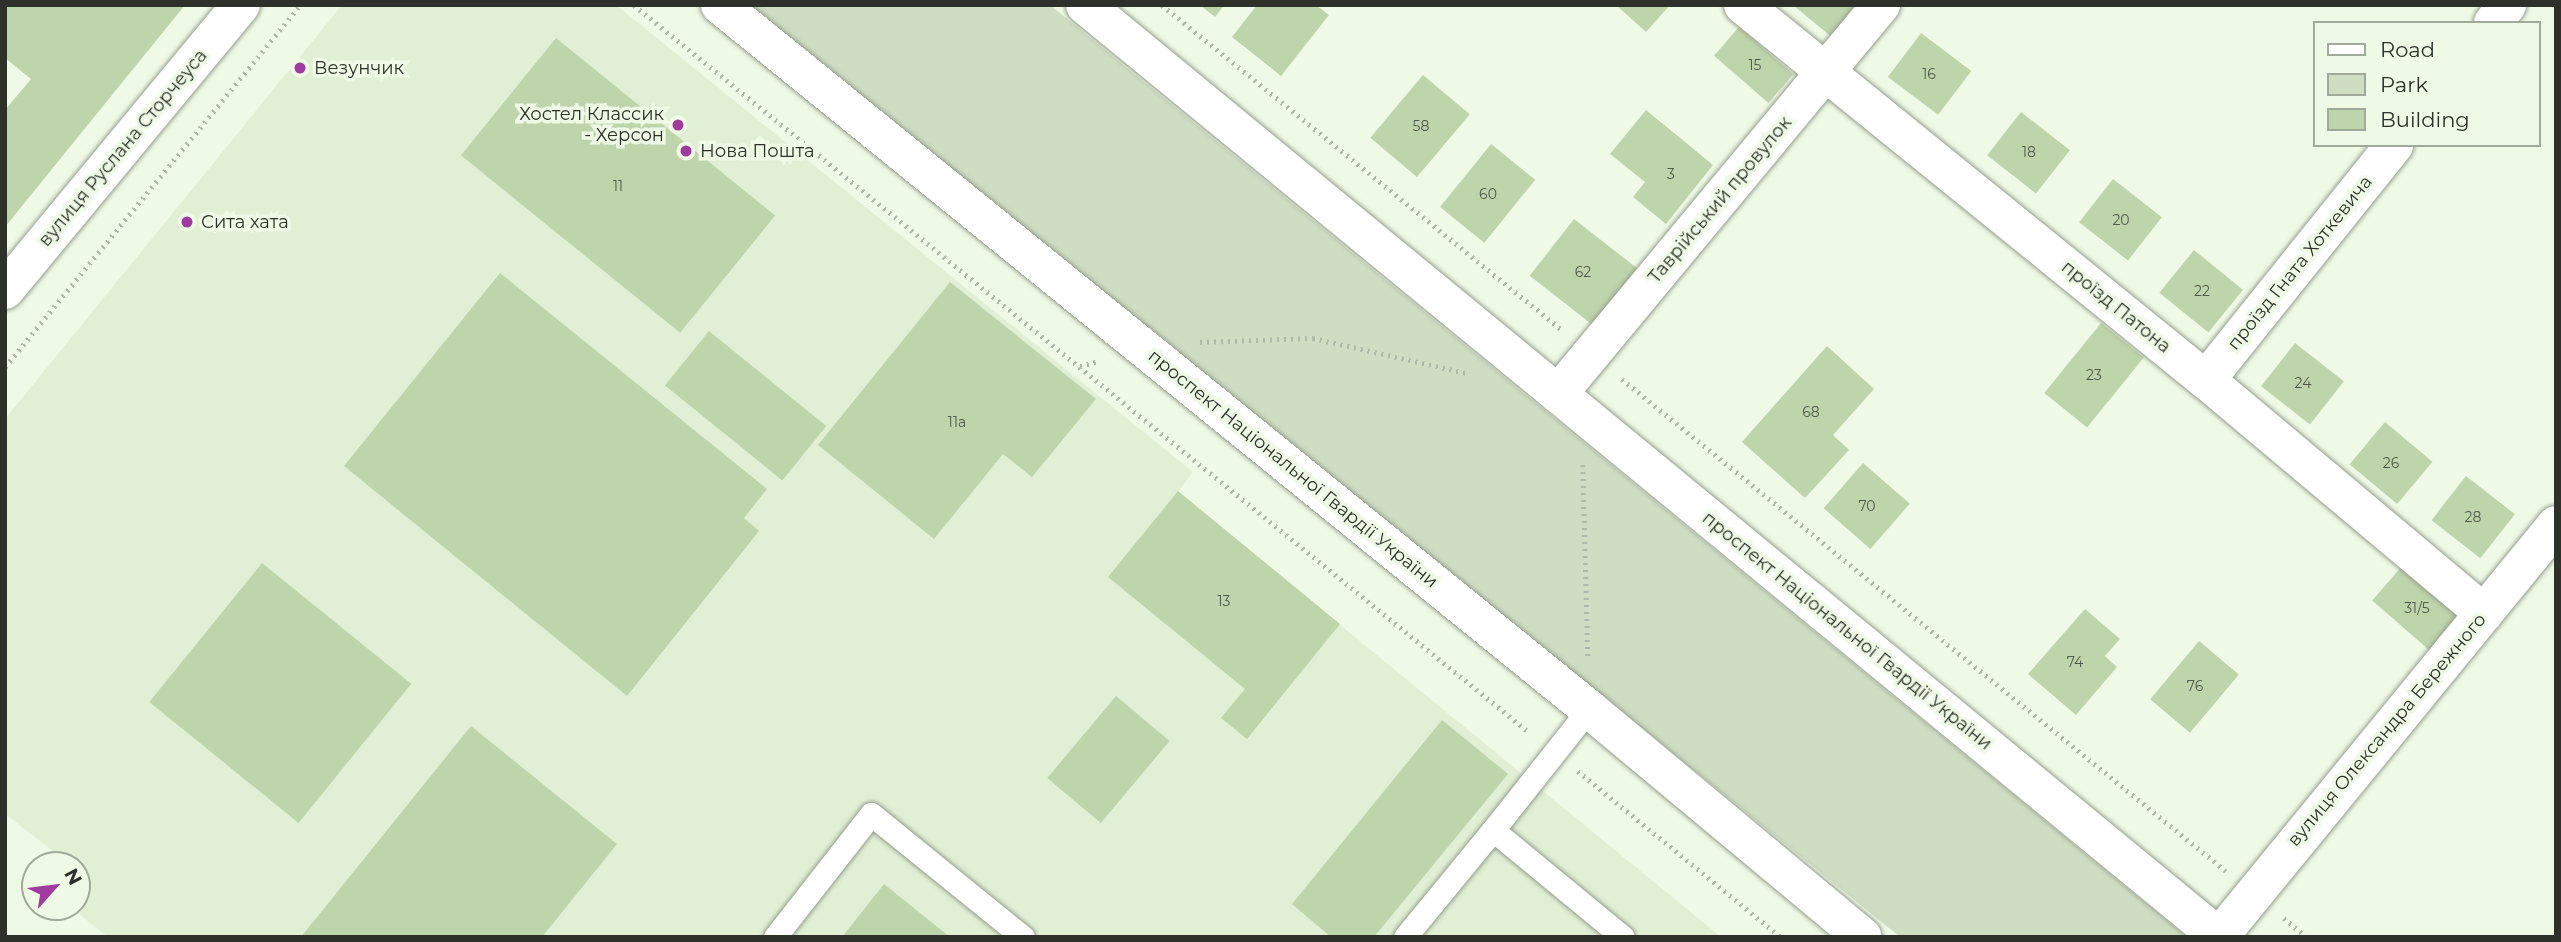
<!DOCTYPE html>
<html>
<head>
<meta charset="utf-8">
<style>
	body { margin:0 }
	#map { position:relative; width:2561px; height:942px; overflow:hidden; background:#effae6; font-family:Montserrat,sans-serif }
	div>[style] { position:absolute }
	.built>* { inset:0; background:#e1f0d5 }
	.green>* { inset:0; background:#cfddc3 }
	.building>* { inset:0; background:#bed4ab; transform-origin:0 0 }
	.path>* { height:4.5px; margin-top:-2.25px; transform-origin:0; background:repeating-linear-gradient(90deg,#b0b9a9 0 2px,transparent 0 7px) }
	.roads { filter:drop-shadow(0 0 2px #949e8c) drop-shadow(0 0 2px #949e8c) }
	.service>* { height:23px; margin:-11.5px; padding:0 11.5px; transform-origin:11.5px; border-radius:11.5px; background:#fff }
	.minor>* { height:38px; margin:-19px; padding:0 19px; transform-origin:19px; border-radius:19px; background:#fff }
	.tertiary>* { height:38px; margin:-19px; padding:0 19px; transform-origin:19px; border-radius:19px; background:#fff }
	.dots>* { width:19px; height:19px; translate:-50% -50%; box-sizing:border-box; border:4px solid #effae6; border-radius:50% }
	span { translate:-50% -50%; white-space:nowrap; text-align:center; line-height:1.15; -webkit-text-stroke:7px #effae6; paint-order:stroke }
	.number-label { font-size:14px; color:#515a4a }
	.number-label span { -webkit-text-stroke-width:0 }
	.poi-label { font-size:18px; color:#2d3129 }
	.left { translate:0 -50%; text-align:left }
	.right { translate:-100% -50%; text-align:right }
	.street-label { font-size:18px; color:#2d3129 }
	.frame { position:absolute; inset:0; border:7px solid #2d3129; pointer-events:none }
	.legend { position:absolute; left:2313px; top:21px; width:228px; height:126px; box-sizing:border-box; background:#effae6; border:2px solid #a1aa9a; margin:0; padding:9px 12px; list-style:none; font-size:21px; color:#2d3129 }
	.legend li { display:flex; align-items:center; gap:14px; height:35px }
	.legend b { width:35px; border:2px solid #a1aa9a }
	.north { position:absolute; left:21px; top:851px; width:70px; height:70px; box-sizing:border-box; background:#effae6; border:2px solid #a1aa9a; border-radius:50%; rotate:62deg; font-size:19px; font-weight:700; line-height:28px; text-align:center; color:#2d3129 }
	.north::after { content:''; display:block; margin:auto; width:24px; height:32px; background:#9f3a9f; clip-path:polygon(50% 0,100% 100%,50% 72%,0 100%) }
</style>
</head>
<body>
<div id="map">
	<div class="built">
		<i style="clip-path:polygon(342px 5px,616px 5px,1193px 472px,1178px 492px,1721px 937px,108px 937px,70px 907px,77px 907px,77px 888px,85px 877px,77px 870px,77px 865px,71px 865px,5px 814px,5px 419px)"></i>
	</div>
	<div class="green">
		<i style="clip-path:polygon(751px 5px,1050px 5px,2187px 937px,1900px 937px)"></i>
	</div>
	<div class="building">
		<i style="clip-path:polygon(5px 5px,185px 5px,5px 227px,5px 110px,31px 79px,5px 58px)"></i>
		<i style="clip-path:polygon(1200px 5px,1224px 5px,1215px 17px)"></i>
		<i style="clip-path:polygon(1257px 5px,1316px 5px,1329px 15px,1281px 76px,1232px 37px)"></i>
		<i style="clip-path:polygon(1616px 5px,1670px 5px,1646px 32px)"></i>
		<i style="clip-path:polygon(1793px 5px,1861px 5px,1834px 39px)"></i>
		<i style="left:1739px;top:27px;width:72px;height:38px;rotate:41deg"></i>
		<i style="left:1921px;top:33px;width:63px;height:55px;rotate:37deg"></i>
		<i style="left:556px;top:38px;width:282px;height:151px;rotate:39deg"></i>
		<i style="left:1423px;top:75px;width:61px;height:82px;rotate:40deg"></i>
		<i style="clip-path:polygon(1646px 110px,1713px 165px,1666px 224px,1633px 197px,1645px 182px,1610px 154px)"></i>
		<i style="left:2021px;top:112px;width:62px;height:55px;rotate:38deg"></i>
		<i style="left:1491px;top:144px;width:57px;height:81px;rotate:39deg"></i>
		<i style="left:2113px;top:179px;width:62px;height:55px;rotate:38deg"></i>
		<i style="left:1574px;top:219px;width:80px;height:72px;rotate:38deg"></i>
		<i style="left:2194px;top:250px;width:63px;height:55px;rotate:39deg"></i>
		<i style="clip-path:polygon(500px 273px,767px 489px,744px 518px,759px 531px,627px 696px,344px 466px)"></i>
		<i style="clip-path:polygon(950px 282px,1096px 399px,1032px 477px,1003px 454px,934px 539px,818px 445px)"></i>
		<i style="left:2101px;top:323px;width:55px;height:90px;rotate:39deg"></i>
		<i style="left:709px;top:331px;width:151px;height:70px;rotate:39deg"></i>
		<i style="left:2295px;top:343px;width:62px;height:55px;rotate:38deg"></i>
		<i style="clip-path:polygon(1827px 346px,1874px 389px,1833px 435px,1849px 450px,1805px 498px,1742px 442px)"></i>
		<i style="left:2385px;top:422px;width:62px;height:55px;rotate:40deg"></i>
		<i style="left:1863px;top:463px;width:62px;height:60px;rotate:41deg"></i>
		<i style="left:2466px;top:476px;width:62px;height:56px;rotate:38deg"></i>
		<i style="clip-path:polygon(1178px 491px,1340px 624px,1247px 739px,1221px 718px,1245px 689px,1108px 577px)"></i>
		<i style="left:262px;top:563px;width:192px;height:179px;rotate:39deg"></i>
		<i style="left:2403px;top:565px;width:78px;height:47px;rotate:41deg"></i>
		<i style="clip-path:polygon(2085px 609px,2120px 639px,2105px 656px,2117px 667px,2076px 715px,2028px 674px)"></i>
		<i style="left:2199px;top:641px;width:52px;height:76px;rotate:40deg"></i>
		<i style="left:1116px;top:696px;width:70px;height:107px;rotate:40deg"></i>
		<i style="clip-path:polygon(1442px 720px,1508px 774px,1374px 937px,1331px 937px,1292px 904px)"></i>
		<i style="clip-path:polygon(471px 726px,617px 844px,542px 937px,301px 937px)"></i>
		<i style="clip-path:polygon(884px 884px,950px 937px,842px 937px)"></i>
	</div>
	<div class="path">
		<i style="left:634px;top:5px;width:1154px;rotate:39.09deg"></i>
		<i style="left:1162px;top:5px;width:514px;rotate:39.08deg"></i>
		<i style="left:1200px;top:342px;width:113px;rotate:-2deg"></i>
		<i style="left:1313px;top:338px;width:161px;rotate:12.9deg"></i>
		<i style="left:1080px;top:366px;width:20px;rotate:-15deg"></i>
		<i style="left:5px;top:367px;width:467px;rotate:-50.8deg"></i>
		<i style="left:1622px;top:379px;width:779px;rotate:39.17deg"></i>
		<i style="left:1583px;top:465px;width:194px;rotate:88.5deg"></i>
		<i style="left:1578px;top:771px;width:262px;rotate:39.3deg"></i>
		<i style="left:2284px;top:918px;width:30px;rotate:40deg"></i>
	</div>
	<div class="roads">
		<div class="service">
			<i style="left:1493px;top:830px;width:154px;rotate:-51.6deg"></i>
			<i style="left:775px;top:937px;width:156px;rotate:-52deg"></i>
			<i style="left:871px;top:814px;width:196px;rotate:39deg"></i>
			<i style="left:1405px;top:937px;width:139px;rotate:-50.6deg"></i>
			<i style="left:1493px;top:830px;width:168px;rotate:39.5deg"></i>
		</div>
		<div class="minor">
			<i style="left:1743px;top:5px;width:596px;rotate:39.01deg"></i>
			<i style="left:2206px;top:380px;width:363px;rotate:40deg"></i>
			<i style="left:2493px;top:23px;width:23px;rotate:-52deg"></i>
			<i style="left:5px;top:290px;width:370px;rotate:-50.4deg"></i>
			<i style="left:2206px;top:380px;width:301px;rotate:-51.3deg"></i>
			<i style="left:1558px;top:394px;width:506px;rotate:-50.3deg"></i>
			<i style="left:2219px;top:937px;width:532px;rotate:-50.72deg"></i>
		</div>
		<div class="tertiary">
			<i style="left:720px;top:5px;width:1118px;rotate:39.01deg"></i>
			<i style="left:1589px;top:709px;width:356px;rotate:39.8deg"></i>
			<i style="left:1085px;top:5px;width:1468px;rotate:39.42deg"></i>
		</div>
	</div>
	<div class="dots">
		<i style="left:300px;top:68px;background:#9f3a9f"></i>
		<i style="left:678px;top:125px;background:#9f3a9f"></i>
		<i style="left:686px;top:151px;background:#9f3a9f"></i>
		<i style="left:187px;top:222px;background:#9f3a9f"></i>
	</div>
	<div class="number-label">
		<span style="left:1755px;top:65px">15</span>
		<span style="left:1929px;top:74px">16</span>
		<span style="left:1421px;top:126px">58</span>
		<span style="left:2029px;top:152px">18</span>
		<span style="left:1671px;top:174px">3</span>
		<span style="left:618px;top:186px">11</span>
		<span style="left:1488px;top:194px">60</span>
		<span style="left:2121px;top:220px">20</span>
		<span style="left:1583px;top:272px">62</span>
		<span style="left:2202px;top:291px">22</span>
		<span style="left:2094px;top:375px">23</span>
		<span style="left:2303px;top:383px">24</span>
		<span style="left:1811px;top:412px">68</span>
		<span style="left:957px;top:422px">11а</span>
		<span style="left:2391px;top:463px">26</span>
		<span style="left:1867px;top:506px">70</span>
		<span style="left:2473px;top:517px">28</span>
		<span style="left:1224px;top:601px">13</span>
		<span style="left:2417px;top:608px">31/5</span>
		<span style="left:2075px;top:662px">74</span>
		<span style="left:2195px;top:686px">76</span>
	</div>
	<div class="poi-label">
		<span class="left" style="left:314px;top:68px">Везунчик</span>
		<span class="right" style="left:664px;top:125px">Хостел Классик<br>- Херсон</span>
		<span class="left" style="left:700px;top:151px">Нова Пошта</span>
		<span class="left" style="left:201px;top:222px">Сита хата</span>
	</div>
	<div class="street-label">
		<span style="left:123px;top:148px;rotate:-50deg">вулиця Руслана Сторчеуса</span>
		<span style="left:1720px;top:200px;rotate:-50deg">Таврійський провулок</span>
		<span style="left:2300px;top:263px;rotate:-51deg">проїзд Гната Хоткевича</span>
		<span style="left:2116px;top:307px;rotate:39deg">проїзд Патона</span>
		<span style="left:1293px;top:469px;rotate:39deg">проспект Національної Гвардії України</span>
		<span style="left:1847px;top:631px;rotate:39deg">проспект Національної Гвардії України</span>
		<span style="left:2387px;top:730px;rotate:-50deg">вулиця Олександра Бережного</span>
	</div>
	<div class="frame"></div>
	<ul class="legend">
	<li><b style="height:9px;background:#fff"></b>Road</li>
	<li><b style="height:19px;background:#cfddc3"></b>Park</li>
	<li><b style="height:19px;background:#bed4ab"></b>Building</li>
	</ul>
	<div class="north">N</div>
</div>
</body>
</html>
